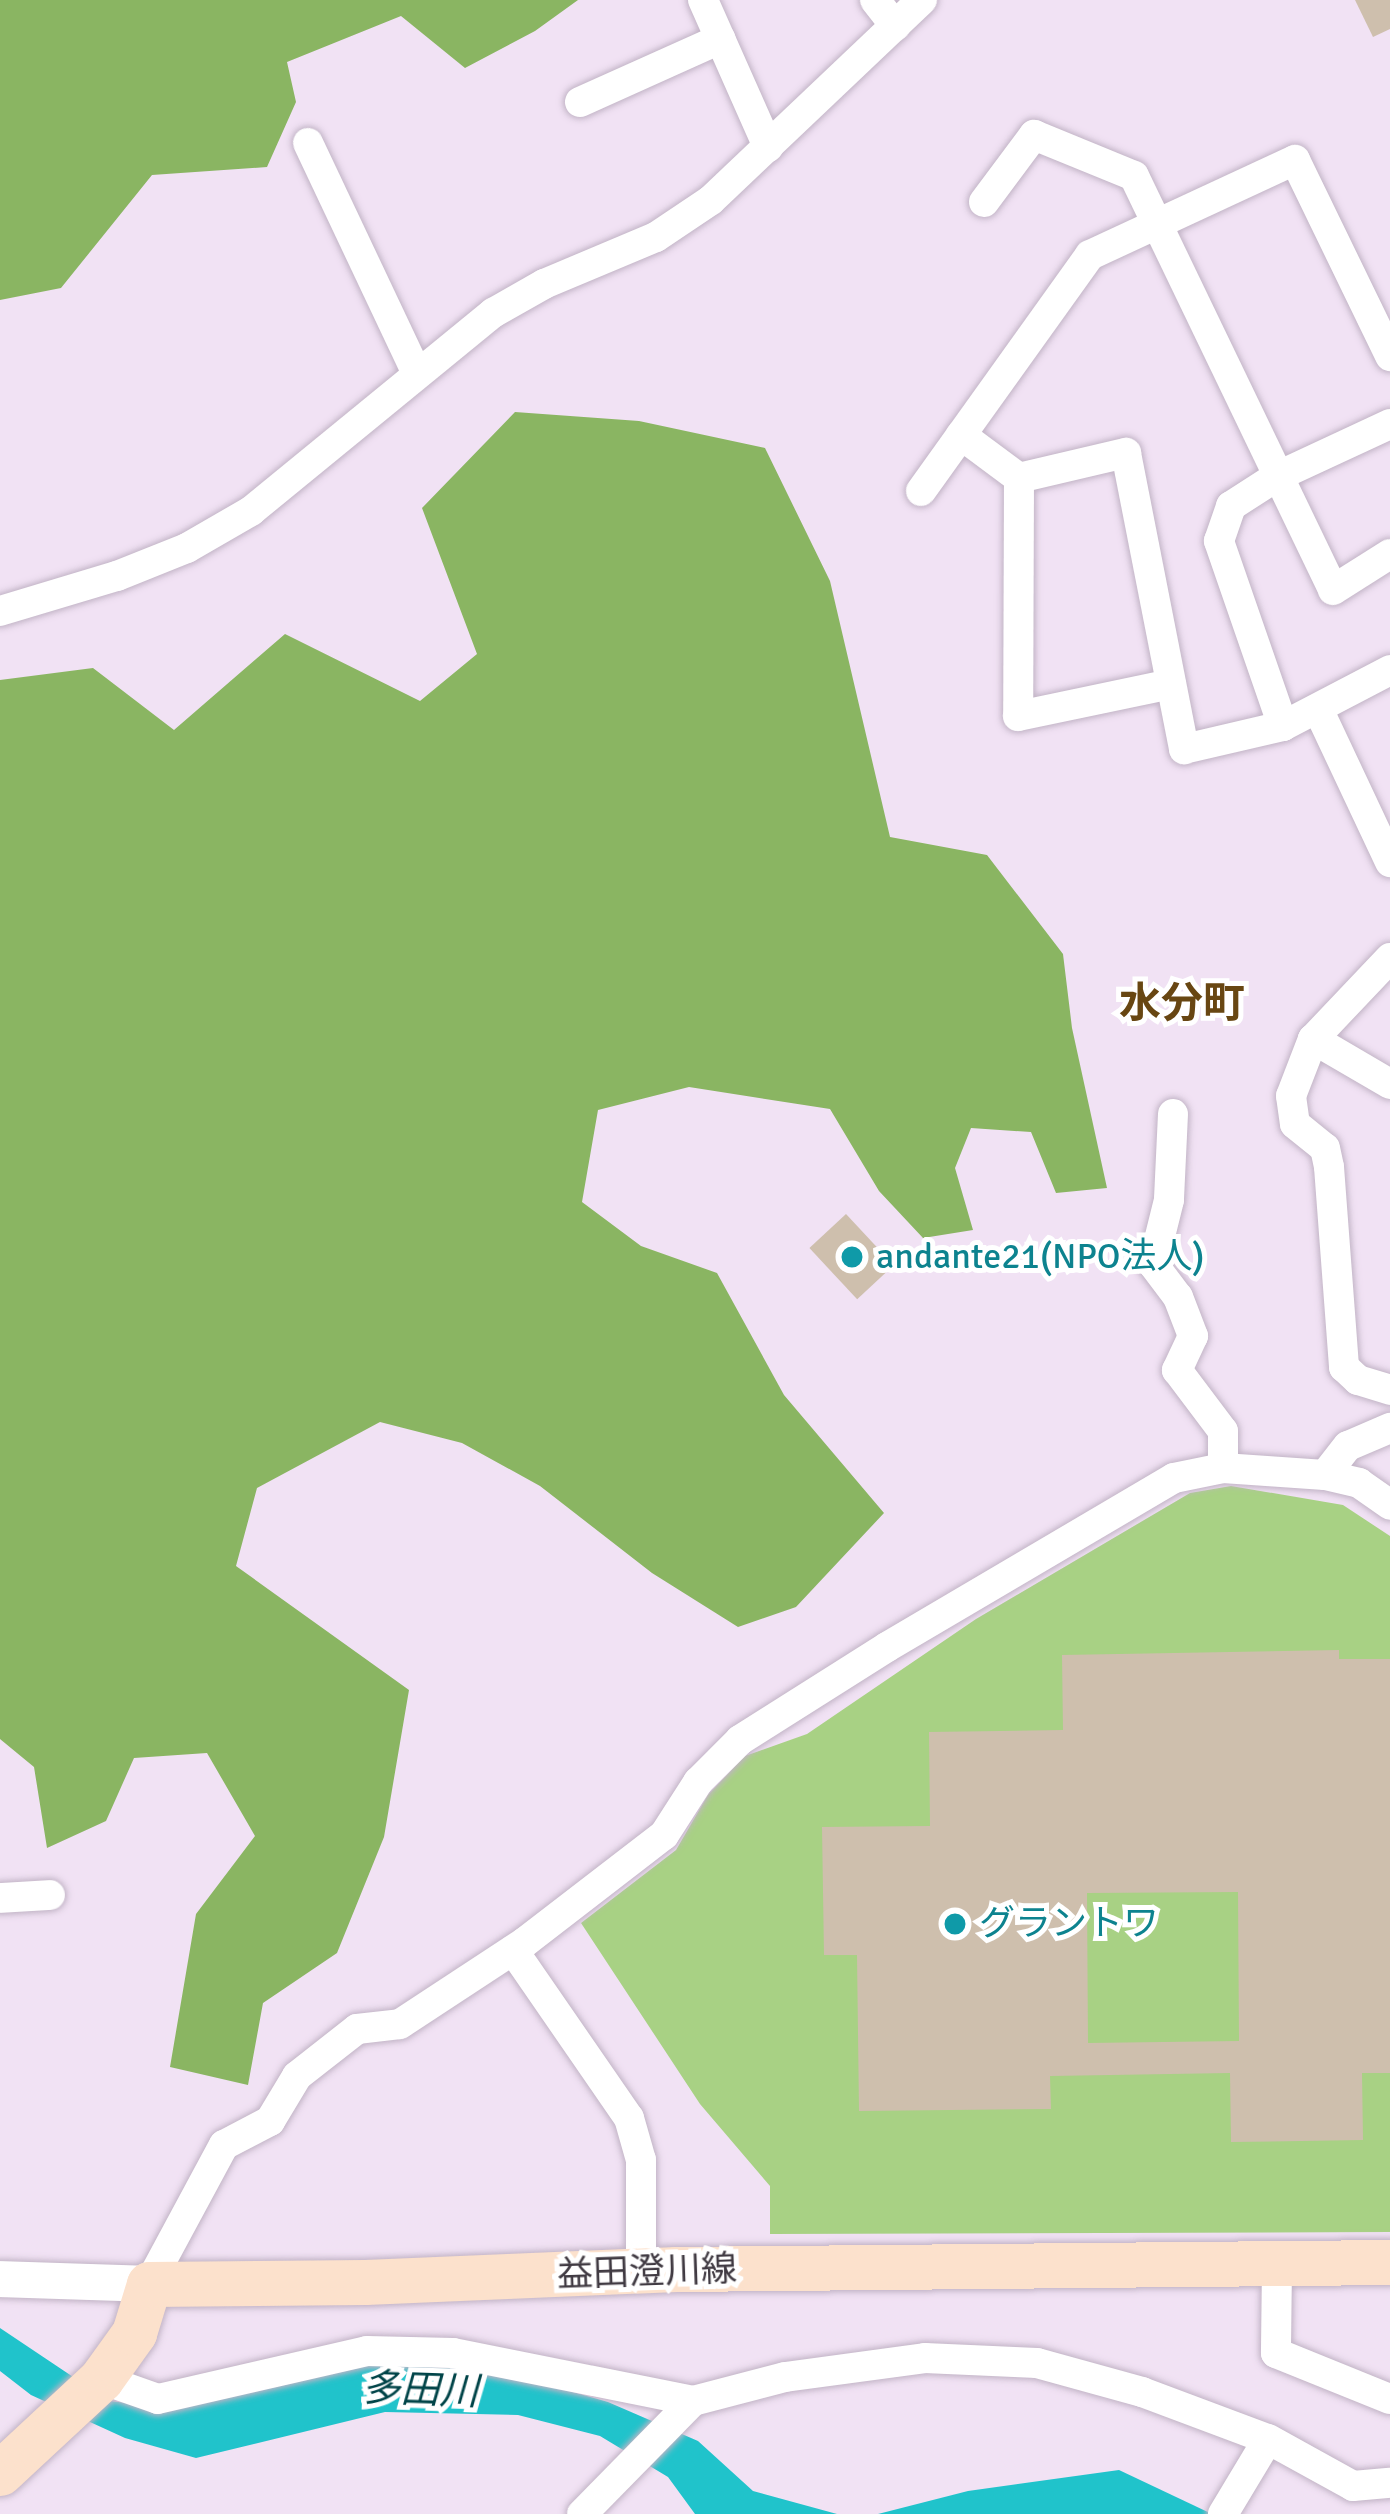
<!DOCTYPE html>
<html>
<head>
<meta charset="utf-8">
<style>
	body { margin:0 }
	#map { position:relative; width:1390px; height:2514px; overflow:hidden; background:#f1e2f4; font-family:Signika,"Noto Sans JP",sans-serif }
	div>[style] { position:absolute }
	.green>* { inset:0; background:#a8d184 }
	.forest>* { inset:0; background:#8ab562 }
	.water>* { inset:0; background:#20c3cb }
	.building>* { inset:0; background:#cebfad; transform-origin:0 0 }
	.roads { filter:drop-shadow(0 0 3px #c2b4c6) drop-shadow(0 0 3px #c2b4c6) }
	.minor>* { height:30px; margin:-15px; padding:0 15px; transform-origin:15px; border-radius:15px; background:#fff }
	.tertiary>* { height:36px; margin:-18px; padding:0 18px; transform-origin:18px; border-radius:18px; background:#fff }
	.primary>* { height:45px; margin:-22.5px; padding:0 22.5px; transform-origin:22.5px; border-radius:22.5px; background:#fce1cc }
	.dots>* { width:33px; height:33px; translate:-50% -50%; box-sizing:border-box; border:6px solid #fff; border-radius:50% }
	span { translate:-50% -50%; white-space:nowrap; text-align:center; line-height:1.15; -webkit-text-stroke:10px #fff; paint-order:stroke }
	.culture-label { font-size:36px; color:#0d838f }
	.left { translate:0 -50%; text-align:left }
	.street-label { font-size:36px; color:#403a42 }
	.water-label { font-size:39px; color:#004448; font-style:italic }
	.quarter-label { font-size:42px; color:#684612; font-weight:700 }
</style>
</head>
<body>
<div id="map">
	<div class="green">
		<i style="clip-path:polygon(1231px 1486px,1343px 1505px,1390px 1536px,1390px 2232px,770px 2234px,770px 2186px,700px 2104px,581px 1923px,676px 1850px,708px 1795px,745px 1756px,807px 1734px,976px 1619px,1190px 1493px)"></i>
	</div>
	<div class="forest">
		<i style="clip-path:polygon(0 0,578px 0,535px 31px,465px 68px,401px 16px,287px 62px,296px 102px,267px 167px,152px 175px,61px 288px,0 300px)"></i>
		<i style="clip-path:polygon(515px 412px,639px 421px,765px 448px,830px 581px,890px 837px,987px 855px,1063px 954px,1072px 1028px,1107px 1188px,1056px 1193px,1031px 1132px,971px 1128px,955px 1168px,973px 1230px,923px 1238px,879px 1191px,830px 1109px,689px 1087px,598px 1110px,582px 1202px,641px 1246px,717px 1273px,784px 1395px,884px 1513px,796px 1607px,738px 1627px,652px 1573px,540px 1486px,462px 1443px,380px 1422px,257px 1488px,236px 1566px,409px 1690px,384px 1837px,337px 1953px,263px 2003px,248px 2085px,170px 2067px,196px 1914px,255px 1836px,207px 1753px,134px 1758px,106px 1821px,47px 1848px,34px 1767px,0 1739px,0 680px,93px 668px,174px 730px,285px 634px,420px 701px,477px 654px,422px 508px)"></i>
	</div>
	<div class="water">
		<i style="clip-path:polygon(0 2328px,109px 2401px,174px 2408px,362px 2363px,499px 2371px,608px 2402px,698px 2441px,753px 2491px,837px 2514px,695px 2514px,668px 2477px,600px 2436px,518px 2415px,385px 2412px,196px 2458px,125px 2438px,31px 2395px,0 2371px)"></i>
		<i style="clip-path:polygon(1119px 2470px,1212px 2514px,878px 2514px,968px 2491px)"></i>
	</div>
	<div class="building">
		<i style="clip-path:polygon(1355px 0,1390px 0,1390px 29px,1373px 37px)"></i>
		<i style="left:846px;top:1214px;width:70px;height:50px;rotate:47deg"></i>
		<i style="clip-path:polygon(evenodd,1339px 1650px,1339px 1659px,1390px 1659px,1390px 2073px,1362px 2073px,1363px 2140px,1231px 2142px,1230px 2073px,1050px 2076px,1051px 2109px,859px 2111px,857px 1955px,824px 1955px,822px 1827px,930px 1826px,929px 1732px,1063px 1730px,1062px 1655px,1339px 1650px,1238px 1892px,1239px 2041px,1088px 2043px,1087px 1893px,1238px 1892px)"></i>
	</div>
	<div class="roads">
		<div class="minor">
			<i style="left:703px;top:0;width:161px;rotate:66.1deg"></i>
			<i style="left:875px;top:0;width:33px;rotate:52deg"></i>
			<i style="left:580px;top:102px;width:154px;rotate:-24.2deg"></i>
			<i style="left:308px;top:143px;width:255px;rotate:64.7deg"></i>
			<i style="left:984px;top:202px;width:84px;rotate:-53.3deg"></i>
			<i style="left:1034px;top:135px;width:108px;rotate:22.3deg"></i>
			<i style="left:1134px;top:176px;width:459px;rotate:64.3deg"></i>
			<i style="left:1333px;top:590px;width:67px;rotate:-32.3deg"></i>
			<i style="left:961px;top:435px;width:72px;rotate:36.6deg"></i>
			<i style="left:1019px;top:478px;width:238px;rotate:90.2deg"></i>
			<i style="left:1018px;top:716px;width:156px;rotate:-11.8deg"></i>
			<i style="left:1019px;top:478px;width:110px;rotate:-13.2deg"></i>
			<i style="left:1126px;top:453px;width:302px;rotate:78.9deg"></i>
			<i style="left:1184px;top:749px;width:102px;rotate:-13.1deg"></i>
			<i style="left:1283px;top:726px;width:121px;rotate:-27.6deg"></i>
			<i style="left:921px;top:491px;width:290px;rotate:-54.4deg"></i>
			<i style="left:1090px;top:255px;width:226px;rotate:-24.9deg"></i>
			<i style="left:1295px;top:160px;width:218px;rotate:64.1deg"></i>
			<i style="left:0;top:611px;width:122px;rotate:-16.7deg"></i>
			<i style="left:117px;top:576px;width:75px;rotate:-21.8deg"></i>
			<i style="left:187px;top:548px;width:74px;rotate:-30deg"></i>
			<i style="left:251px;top:511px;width:313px;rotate:-39.3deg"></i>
			<i style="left:493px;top:313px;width:59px;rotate:-29.6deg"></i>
			<i style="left:544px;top:284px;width:121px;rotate:-22.8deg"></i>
			<i style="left:656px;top:237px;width:66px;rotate:-33.9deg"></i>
			<i style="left:711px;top:200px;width:291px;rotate:-43.5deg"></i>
			<i style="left:1319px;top:711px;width:167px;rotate:64.8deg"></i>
			<i style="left:1283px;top:726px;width:196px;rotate:-109.1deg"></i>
			<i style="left:1219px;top:541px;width:37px;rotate:-71deg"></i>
			<i style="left:1231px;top:506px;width:54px;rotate:-32.8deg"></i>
			<i style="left:1276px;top:477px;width:126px;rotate:-24.9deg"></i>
			<i style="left:1390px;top:958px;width:112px;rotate:133.5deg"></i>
			<i style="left:1313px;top:1039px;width:61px;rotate:111.1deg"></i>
			<i style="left:1291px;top:1096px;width:28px;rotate:82deg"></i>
			<i style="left:1295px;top:1124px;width:38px;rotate:39deg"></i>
			<i style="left:1325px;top:1148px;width:19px;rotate:78deg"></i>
			<i style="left:1329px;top:1167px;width:201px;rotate:85.7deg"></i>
			<i style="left:1344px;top:1367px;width:19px;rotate:43deg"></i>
			<i style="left:1358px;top:1380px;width:34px;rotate:17deg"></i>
			<i style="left:1313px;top:1039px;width:89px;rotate:30.3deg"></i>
			<i style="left:1173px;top:1114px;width:86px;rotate:92.7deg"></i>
			<i style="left:1169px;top:1200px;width:66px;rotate:104deg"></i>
			<i style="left:1153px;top:1264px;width:41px;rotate:52.9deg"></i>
			<i style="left:1178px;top:1297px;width:42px;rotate:69deg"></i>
			<i style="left:1193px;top:1336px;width:38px;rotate:115deg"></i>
			<i style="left:1177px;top:1370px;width:76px;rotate:53deg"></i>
			<i style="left:1223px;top:1431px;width:37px;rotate:90deg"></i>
			<i style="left:1325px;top:1475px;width:37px;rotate:-52deg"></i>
			<i style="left:1348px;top:1446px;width:46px;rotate:-23.2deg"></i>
			<i style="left:0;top:1898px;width:50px;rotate:-3.4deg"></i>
			<i style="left:513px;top:1950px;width:204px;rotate:55.4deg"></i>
			<i style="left:629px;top:2118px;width:44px;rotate:74.1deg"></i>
			<i style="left:641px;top:2160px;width:110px;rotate:90deg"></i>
			<i style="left:1277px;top:2266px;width:87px;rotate:90.7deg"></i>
			<i style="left:1276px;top:2353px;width:123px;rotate:22deg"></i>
			<i style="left:149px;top:2284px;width:158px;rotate:-61.7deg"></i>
			<i style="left:224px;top:2145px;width:52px;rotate:-27.6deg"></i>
			<i style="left:270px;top:2121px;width:52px;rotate:-59deg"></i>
			<i style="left:297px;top:2076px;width:76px;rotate:-38.1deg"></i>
			<i style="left:357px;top:2029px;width:43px;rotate:-6.6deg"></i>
			<i style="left:400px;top:2024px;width:149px;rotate:-33.3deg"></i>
			<i style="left:525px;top:1942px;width:175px;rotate:-37.6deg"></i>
			<i style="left:664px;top:1835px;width:63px;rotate:-57.3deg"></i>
			<i style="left:698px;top:1782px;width:59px;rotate:-45deg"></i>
			<i style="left:740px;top:1740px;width:174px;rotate:-32.3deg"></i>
			<i style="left:887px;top:1647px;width:333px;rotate:-30.5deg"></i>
			<i style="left:1174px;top:1478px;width:50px;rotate:-11.5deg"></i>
			<i style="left:1223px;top:1468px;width:102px;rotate:3.9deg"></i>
			<i style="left:1325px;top:1475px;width:35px;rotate:13deg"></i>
			<i style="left:1359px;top:1483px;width:38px;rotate:35deg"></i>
			<i style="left:101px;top:2379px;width:60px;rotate:19.3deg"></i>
			<i style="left:158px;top:2399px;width:214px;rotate:-12.9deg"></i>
			<i style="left:367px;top:2351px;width:86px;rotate:1.3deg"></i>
			<i style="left:453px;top:2353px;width:245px;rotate:11.3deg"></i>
			<i style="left:582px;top:2514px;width:158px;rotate:-45.5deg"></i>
			<i style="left:693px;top:2401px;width:95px;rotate:-14.6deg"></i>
			<i style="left:785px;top:2377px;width:141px;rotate:-7.7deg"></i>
			<i style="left:925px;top:2358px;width:112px;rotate:2.6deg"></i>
			<i style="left:1037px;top:2363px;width:109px;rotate:15.4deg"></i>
			<i style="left:1142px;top:2392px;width:134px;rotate:20.5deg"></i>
			<i style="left:1268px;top:2439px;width:97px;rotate:28.9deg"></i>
			<i style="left:1353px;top:2486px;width:37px;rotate:-5deg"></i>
			<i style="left:1223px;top:2514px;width:87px;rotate:-59deg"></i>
		</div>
		<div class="tertiary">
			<i style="left:0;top:2279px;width:149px;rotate:1.9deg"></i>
		</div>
		<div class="primary">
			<i style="left:0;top:2473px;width:138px;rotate:-42.9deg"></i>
			<i style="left:101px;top:2379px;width:57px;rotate:-54.3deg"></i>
			<i style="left:134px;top:2333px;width:51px;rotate:-73deg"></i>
			<i style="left:149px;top:2284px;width:216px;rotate:-0.5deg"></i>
			<i style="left:365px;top:2282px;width:311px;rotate:-2.4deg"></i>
			<i style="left:676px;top:2269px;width:714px;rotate:-0.56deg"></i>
		</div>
	</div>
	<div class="dots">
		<i style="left:852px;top:1257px;background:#0f9aa8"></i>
		<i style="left:955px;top:1924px;background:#0f9aa8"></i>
	</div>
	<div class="culture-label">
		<span class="left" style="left:876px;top:1257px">andante21(NPO法人)</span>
		<span class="left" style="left:979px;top:1924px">グラントワ</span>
	</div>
	<div class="street-label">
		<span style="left:647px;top:2272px;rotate:-2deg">益田澄川線</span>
	</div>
	<div class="water-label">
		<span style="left:420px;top:2390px;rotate:2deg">多田川</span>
	</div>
	<div class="quarter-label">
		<span style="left:1182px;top:1004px">水分町</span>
	</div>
</div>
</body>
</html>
